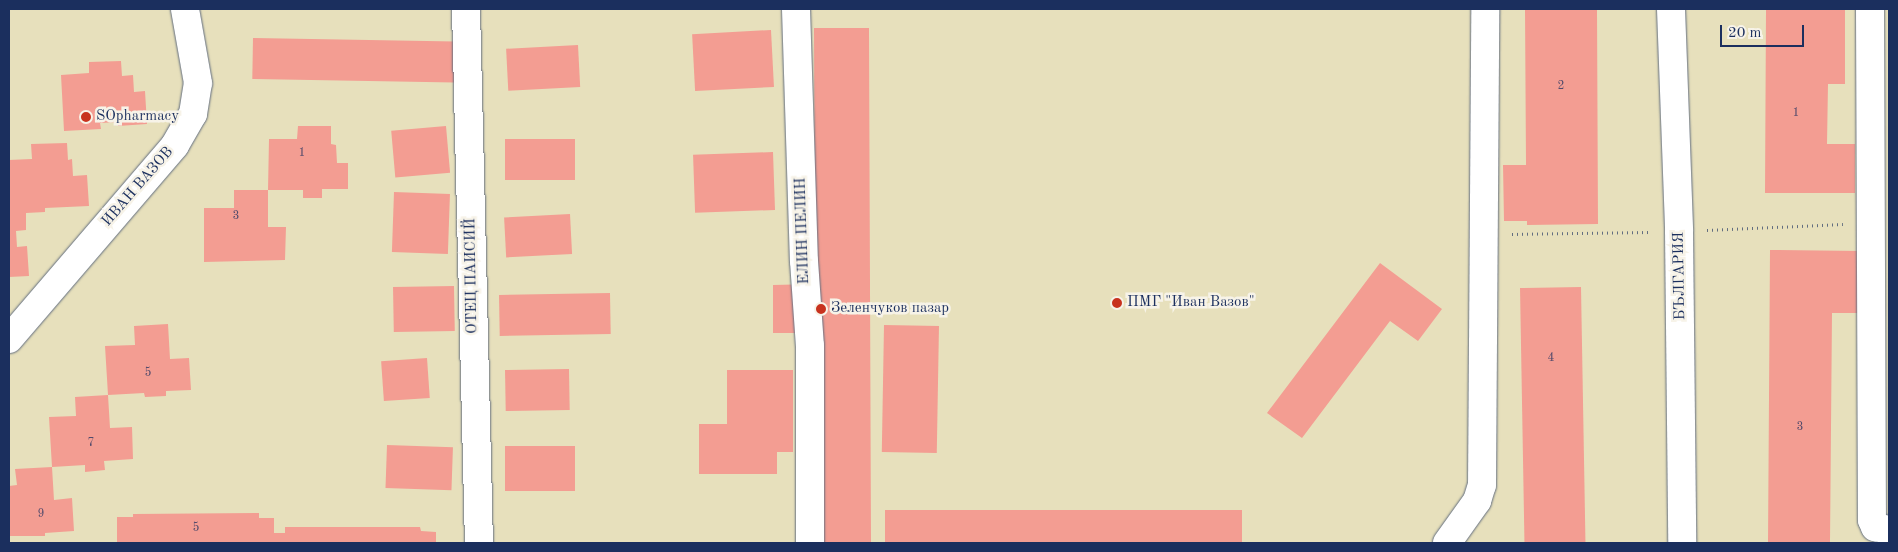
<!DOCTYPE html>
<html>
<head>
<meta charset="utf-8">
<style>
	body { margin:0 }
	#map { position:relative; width:1898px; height:552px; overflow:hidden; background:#e7e0bc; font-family:"Old Standard TT",serif }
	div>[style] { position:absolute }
	.building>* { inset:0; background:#f39d92; transform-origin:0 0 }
	.path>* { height:3px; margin-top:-1.5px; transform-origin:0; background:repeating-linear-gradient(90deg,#626d7f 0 1px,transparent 0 5px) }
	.roads { filter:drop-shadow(0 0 1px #626d7f) drop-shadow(0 0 1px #626d7f) }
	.minor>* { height:28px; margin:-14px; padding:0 14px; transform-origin:14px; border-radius:14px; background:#fff }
	.dots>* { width:14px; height:14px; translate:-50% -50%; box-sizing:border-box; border:2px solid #f7f3e8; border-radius:50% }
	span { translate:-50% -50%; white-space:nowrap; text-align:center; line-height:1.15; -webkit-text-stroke:5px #f7f3e8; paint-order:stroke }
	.number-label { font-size:12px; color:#514a6b }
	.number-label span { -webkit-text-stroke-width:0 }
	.poi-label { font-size:15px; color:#1b2f5e }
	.left { translate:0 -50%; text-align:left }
	.street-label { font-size:15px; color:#1b2f5e }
	.frame { position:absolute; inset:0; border:10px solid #1b2f5e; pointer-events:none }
	.scale { position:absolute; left:1720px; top:25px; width:84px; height:22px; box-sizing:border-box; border:2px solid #1b2f5e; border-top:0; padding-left:6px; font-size:15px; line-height:18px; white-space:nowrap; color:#1b2f5e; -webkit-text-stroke:4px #f7f3e8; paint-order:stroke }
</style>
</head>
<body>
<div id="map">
	<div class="building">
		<i style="clip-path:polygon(1525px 9px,1597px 9px,1598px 224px,1527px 225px,1527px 221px,1504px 221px,1503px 165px,1526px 165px)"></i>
		<i style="clip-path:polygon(1766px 9px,1845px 9px,1845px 84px,1828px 84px,1827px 144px,1855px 144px,1855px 193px,1765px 193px)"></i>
		<i style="clip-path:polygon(814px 28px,869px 28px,871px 543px,818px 543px,817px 333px,773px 333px,773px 285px,815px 284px)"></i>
		<i style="left:771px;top:30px;width:57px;height:79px;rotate:87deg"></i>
		<i style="left:253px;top:38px;width:202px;height:41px;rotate:1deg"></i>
		<i style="left:578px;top:45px;width:42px;height:72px;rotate:87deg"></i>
		<i style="clip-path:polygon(121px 61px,122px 76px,133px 75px,134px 92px,145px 91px,147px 124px,118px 126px,118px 122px,100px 123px,101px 129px,64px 131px,61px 75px,89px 73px,89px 62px)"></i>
		<i style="clip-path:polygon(298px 126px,331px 126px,331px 144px,336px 145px,337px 163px,348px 163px,348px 189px,322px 189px,322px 198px,303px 198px,303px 190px,268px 190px,269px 139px,297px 139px)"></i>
		<i style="left:446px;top:126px;width:47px;height:55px;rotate:85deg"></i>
		<i style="left:575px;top:139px;width:41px;height:70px;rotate:90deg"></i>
		<i style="clip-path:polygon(67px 143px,68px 160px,72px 159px,73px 176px,87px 175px,89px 206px,45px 208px,45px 212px,26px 213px,26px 230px,16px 231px,17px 247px,27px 246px,29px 276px,9px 277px,9px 160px,32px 159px,31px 144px)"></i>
		<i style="left:773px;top:152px;width:58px;height:80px;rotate:88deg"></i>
		<i style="clip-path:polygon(234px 190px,268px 190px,268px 227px,286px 227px,285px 260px,204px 262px,204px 208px,234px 208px)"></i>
		<i style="left:394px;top:192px;width:56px;height:60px;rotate:2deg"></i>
		<i style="left:570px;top:214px;width:40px;height:66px;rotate:87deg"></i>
		<i style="clip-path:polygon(1770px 250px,1861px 251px,1860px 313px,1832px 313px,1830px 543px,1768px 543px)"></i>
		<i style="clip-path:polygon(1380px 263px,1442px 309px,1418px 341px,1390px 321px,1302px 438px,1267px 413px)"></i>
		<i style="left:454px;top:286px;width:45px;height:61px;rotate:89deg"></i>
		<i style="left:1581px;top:287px;width:256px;height:61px;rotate:89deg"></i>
		<i style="left:610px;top:293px;width:41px;height:111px;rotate:89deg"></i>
		<i style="clip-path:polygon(168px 324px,170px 359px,189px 358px,191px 390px,166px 391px,166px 396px,145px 397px,144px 393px,108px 395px,105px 346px,135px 345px,134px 326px)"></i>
		<i style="left:884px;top:325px;width:55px;height:127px;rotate:1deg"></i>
		<i style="left:427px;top:358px;width:40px;height:46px;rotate:86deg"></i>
		<i style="left:569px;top:369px;width:41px;height:64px;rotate:89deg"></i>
		<i style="clip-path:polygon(727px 370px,793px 370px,793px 452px,777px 452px,777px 474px,699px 474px,699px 424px,727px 424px)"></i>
		<i style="clip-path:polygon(108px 395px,110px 428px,132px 427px,133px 459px,104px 461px,105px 470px,85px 472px,85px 465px,52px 467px,54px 500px,72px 498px,74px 531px,45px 533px,45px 536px,9px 536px,9px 486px,17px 485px,15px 469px,52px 467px,49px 417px,76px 416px,75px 397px)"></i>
		<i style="left:387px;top:445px;width:66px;height:43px;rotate:2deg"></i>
		<i style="left:505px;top:446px;width:70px;height:45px"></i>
		<i style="left:885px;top:510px;width:357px;height:33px"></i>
		<i style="clip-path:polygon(259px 513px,259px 518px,274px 518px,274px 533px,285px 533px,285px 527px,420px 527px,421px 531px,436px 532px,436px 543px,117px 543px,117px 517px,133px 517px,133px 514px)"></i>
	</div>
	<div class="path">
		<i style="left:1707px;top:230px;width:136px;rotate:-2.5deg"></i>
		<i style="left:1512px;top:234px;width:139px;rotate:-0.8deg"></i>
	</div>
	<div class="roads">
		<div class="minor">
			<i style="left:466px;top:9px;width:534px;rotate:88.61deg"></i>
			<i style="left:796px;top:9px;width:252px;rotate:88.2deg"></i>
			<i style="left:804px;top:261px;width:85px;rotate:86deg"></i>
			<i style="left:810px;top:346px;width:197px;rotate:90deg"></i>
			<i style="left:1671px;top:9px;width:222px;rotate:87.9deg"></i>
			<i style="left:1679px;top:231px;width:312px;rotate:89.4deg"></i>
			<i style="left:1870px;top:9px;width:511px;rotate:89.78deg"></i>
			<i style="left:1872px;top:520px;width:8px;rotate:67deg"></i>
			<i style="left:1875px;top:527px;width:14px;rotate:12deg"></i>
			<i style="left:9px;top:339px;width:255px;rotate:-49.4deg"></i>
			<i style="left:175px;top:145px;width:36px;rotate:-60deg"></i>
			<i style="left:193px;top:114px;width:31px;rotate:-81deg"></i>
			<i style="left:198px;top:83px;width:75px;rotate:-100deg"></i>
			<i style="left:1447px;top:543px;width:52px;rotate:-54.5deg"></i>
			<i style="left:1477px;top:501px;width:17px;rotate:-73deg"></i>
			<i style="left:1482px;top:485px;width:476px;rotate:-89.6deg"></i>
		</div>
	</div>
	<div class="dots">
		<i style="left:86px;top:117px;background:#c8321e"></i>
		<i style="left:1117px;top:303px;background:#c8321e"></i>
		<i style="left:821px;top:309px;background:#c8321e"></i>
	</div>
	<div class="number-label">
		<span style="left:1561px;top:87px">2</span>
		<span style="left:1796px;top:114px">1</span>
		<span style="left:302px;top:154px">1</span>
		<span style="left:236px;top:217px">3</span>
		<span style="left:1551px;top:359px">4</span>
		<span style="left:148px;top:374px">5</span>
		<span style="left:1800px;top:428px">3</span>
		<span style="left:91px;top:444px">7</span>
		<span style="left:41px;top:515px">9</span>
		<span style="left:196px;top:529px">5</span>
	</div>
	<div class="poi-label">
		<span class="left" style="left:96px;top:117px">SOpharmacy</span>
		<span class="left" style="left:1127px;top:303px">ПМГ "Иван Вазов"</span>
		<span class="left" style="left:831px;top:309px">Зеленчуков пазар</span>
	</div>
	<div class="street-label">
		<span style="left:138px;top:187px;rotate:-49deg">ИВАН ВАЗОВ</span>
		<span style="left:803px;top:231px;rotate:-92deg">ЕЛИН ПЕЛИН</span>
		<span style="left:472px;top:276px;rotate:-91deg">ОТЕЦ ПАИСИЙ</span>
		<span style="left:1680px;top:276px;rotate:-91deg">БЪЛГАРИЯ</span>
	</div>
	<div class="frame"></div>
	<div class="scale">20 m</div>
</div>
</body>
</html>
